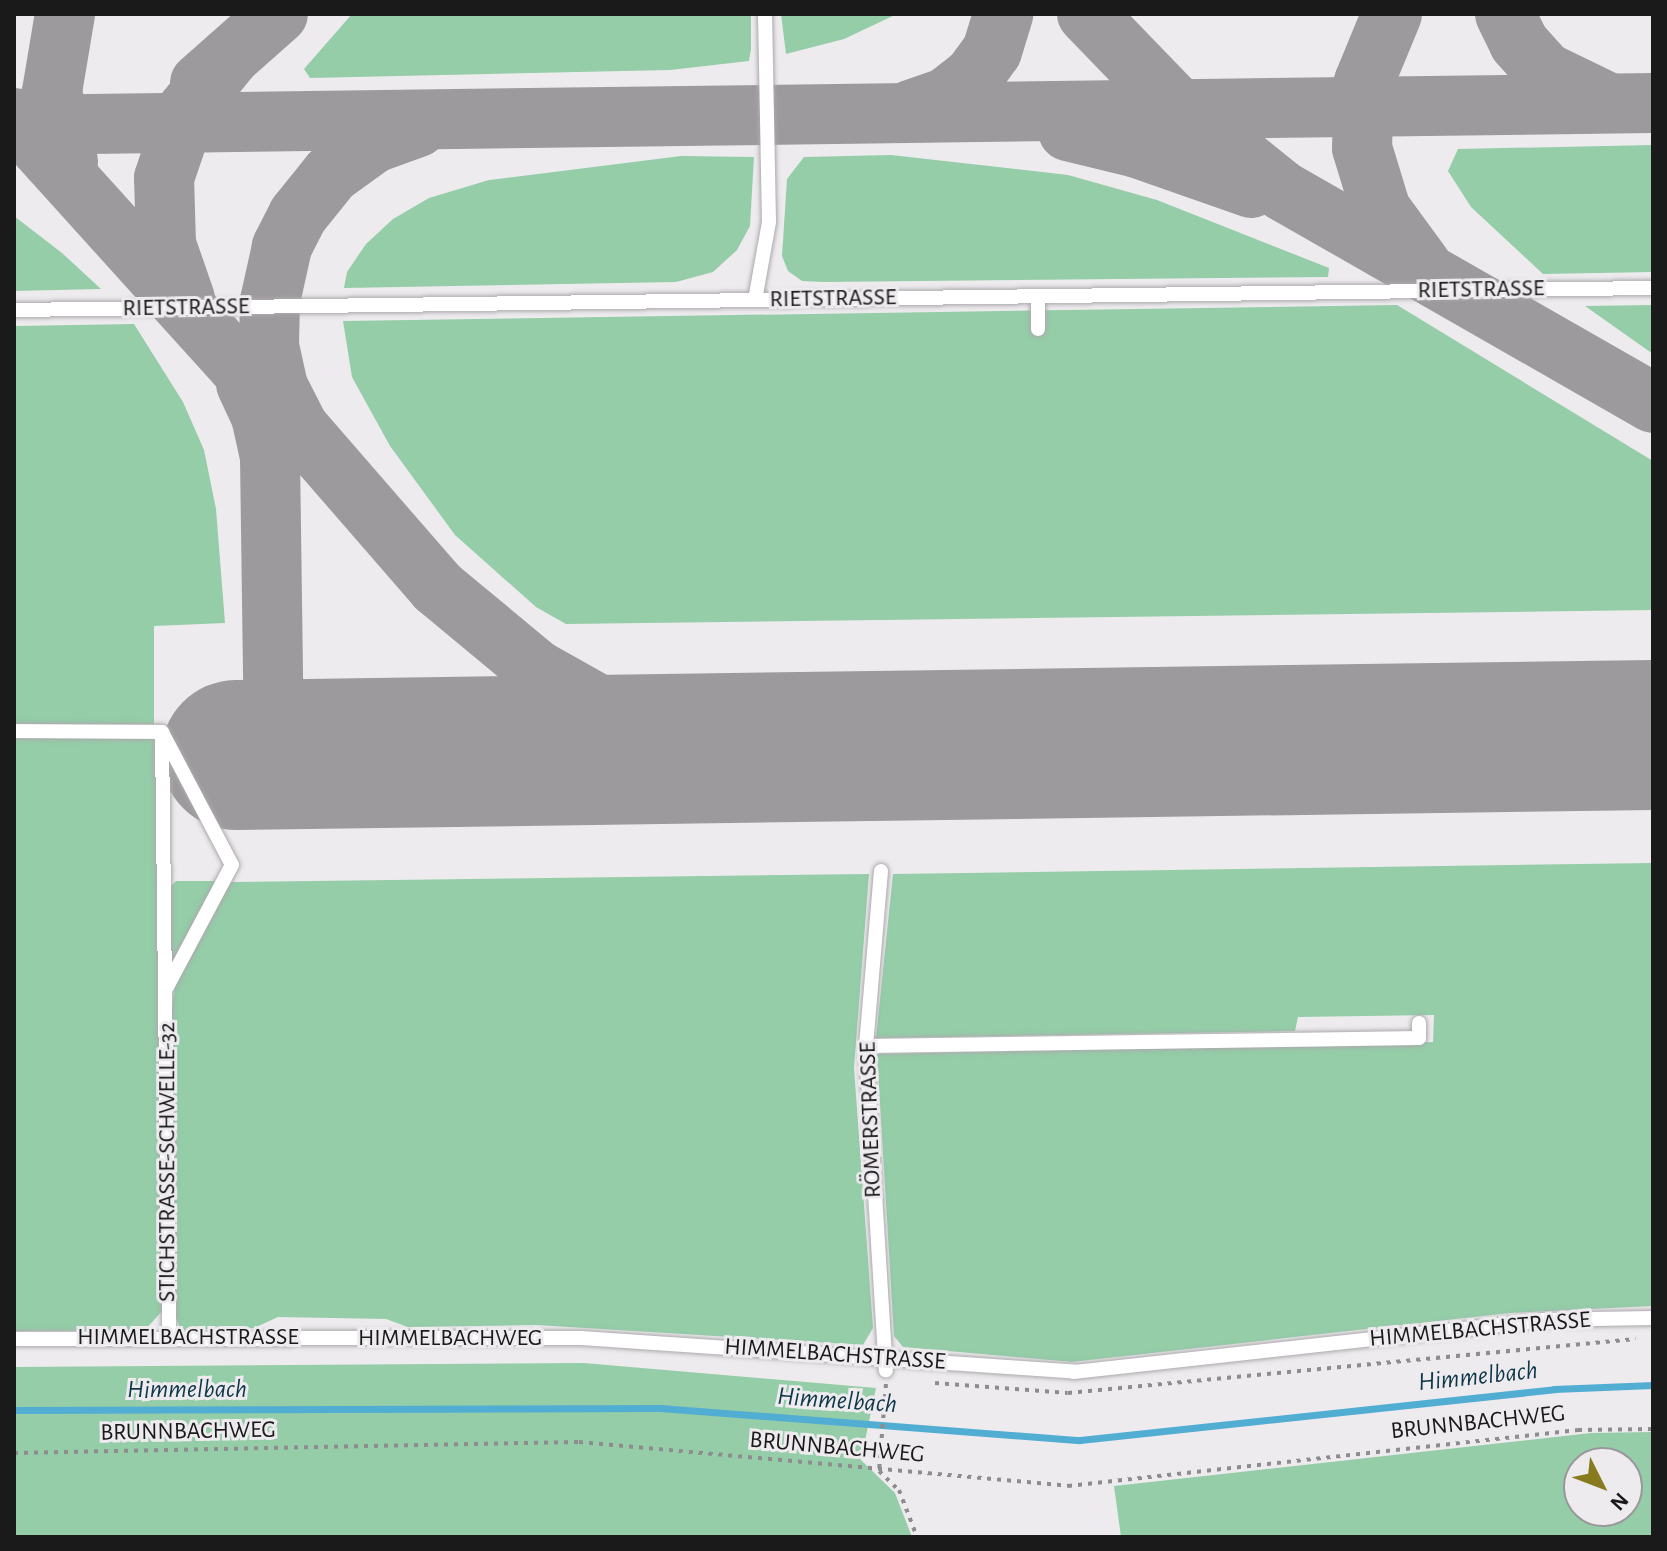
<!DOCTYPE html>
<html>
<head>
<meta charset="utf-8">
<style>
	body { margin:0 }
	#map { position:relative; width:1667px; height:1551px; overflow:hidden; background:#eeebef; font-family:"Alegreya Sans",sans-serif }
	div>[style] { position:absolute }
	.green>* { inset:0; background:#94cda8 }
	.stream>* { height:7px; margin:-3.5px; padding:0 3.5px; transform-origin:3.5px; border-radius:3.5px; background:#52add3 }
	.taxiway>* { height:60px; margin:-30px; padding:0 30px; transform-origin:30px; border-radius:30px; background:#9d9a9e }
	.runway>* { height:150px; margin:-75px; padding:0 75px; transform-origin:75px; border-radius:75px; background:#9d9a9e }
	.path>* { height:4px; margin-top:-2px; transform-origin:0; background:repeating-linear-gradient(90deg,#8e8c8e 0 4px,transparent 0 10px) }
	.roads { filter:drop-shadow(0 0 2px #aca9ac) drop-shadow(0 0 2px #aca9ac) }
	.lane>* { height:14px; margin:-7px; padding:0 7px; transform-origin:7px; border-radius:7px; background:#fff }
	span { translate:-50% -50%; white-space:nowrap; text-align:center; line-height:1.15; -webkit-text-stroke:6px #eeebef; paint-order:stroke }
	.street-label { font-size:24px; color:#1b1a1b }
	.water-label { font-size:26px; color:#0e3747; font-style:italic }
	.frame { position:absolute; inset:0; border:16px solid #1b1a1b; pointer-events:none }
	.north { position:absolute; left:1563px; top:1447px; width:80px; height:80px; box-sizing:border-box; background:#eeebef; border:2px solid #9a979a; border-radius:50%; rotate:132deg; font-size:22px; font-weight:700; line-height:32px; text-align:center; color:#1b1a1b }
	.north::after { content:''; display:block; margin:auto; width:28px; height:36px; background:#877a1f; clip-path:polygon(50% 0,100% 100%,50% 72%,0 100%) }
</style>
</head>
<body>
<div id="map">
	<div class="green">
		<i style="clip-path:polygon(352px 14px,751px 14px,751px 49px,749px 61px,670px 70px,310px 78px,304px 69px)"></i>
		<i style="clip-path:polygon(781px 14px,897px 14px,844px 39px,786px 54px)"></i>
		<i style="clip-path:polygon(1653px 145px,1653px 272px,1543px 274px,1471px 207px,1448px 171px,1458px 149px)"></i>
		<i style="clip-path:polygon(891px 155px,1068px 175px,1157px 200px,1329px 268px,1328px 277px,823px 282px,802px 281px,788px 271px,782px 256px,787px 179px,804px 157px)"></i>
		<i style="clip-path:polygon(681px 156px,754px 157px,750px 226px,737px 250px,713px 272px,676px 282px,344px 288px,347px 272px,366px 244px,393px 219px,429px 198px,489px 180px)"></i>
		<i style="clip-path:polygon(14px 216px,62px 253px,101px 289px,14px 291px)"></i>
		<i style="clip-path:polygon(1397px 305px,1653px 461px,1653px 610px,566px 624px,536px 607px,455px 535px,390px 446px,352px 377px,343px 321px)"></i>
		<i style="clip-path:polygon(1653px 305px,1653px 354px,1585px 306px)"></i>
		<i style="clip-path:polygon(134px 324px,183px 402px,204px 450px,216px 509px,225px 623px,154px 626px,154px 724px,14px 725px,14px 326px)"></i>
		<i style="clip-path:polygon(14px 738px,156px 738px,164px 1309px,145px 1330px,14px 1331px)"></i>
		<i style="clip-path:polygon(1653px 863px,1653px 1306px,1510px 1313px,1072px 1362px,903px 1347px,894px 1336px,877px 1054px,1433px 1042px,1434px 1015px,1298px 1017px,1295px 1031px,876px 1038px,893px 874px)"></i>
		<i style="clip-path:polygon(869px 874px,854px 1068px,873px 1328px,863px 1345px,536px 1325px,408px 1327px,386px 1319px,278px 1317px,254px 1328px,181px 1330px,175px 1315px,172px 1007px,175px 984px,230px 882px)"></i>
		<i style="clip-path:polygon(176px 881px,216px 881px,170px 968px,169px 888px)"></i>
		<i style="clip-path:polygon(584px 1363px,876px 1388px,861px 1460px,895px 1493px,912px 1537px,14px 1537px,14px 1367px)"></i>
		<i style="clip-path:polygon(evenodd,1653px 1432px,1653px 1537px,1121px 1537px,1114px 1486px,1591px 1433px,1653px 1432px,1579px 1463px,1627px 1463px,1627px 1511px,1579px 1511px,1579px 1463px)"></i>
	</div>
	<div class="stream">
		<i style="left:14px;top:1410px;width:646px;rotate:-0.18deg"></i>
		<i style="left:660px;top:1408px;width:421px;rotate:4.4deg"></i>
		<i style="left:1080px;top:1440px;width:477px;rotate:-6.1deg"></i>
		<i style="left:1554px;top:1389px;width:99px;rotate:-2.3deg"></i>
	</div>
	<div class="taxiway">
		<i style="left:65px;top:14px;width:79px;rotate:99.5deg"></i>
		<i style="left:52px;top:92px;width:72px;rotate:77.1deg"></i>
		<i style="left:1087px;top:14px;width:124px;rotate:46deg"></i>
		<i style="left:1173px;top:103px;width:141px;rotate:38.7deg"></i>
		<i style="left:1283px;top:191px;width:426px;rotate:29.8deg"></i>
		<i style="left:1392px;top:14px;width:74px;rotate:112.4deg"></i>
		<i style="left:1364px;top:82px;width:66px;rotate:91.7deg"></i>
		<i style="left:1362px;top:148px;width:65px;rotate:73deg"></i>
		<i style="left:1381px;top:210px;width:69px;rotate:53.8deg"></i>
		<i style="left:1505px;top:14px;width:32px;rotate:64deg"></i>
		<i style="left:1519px;top:43px;width:39px;rotate:48deg"></i>
		<i style="left:1545px;top:72px;width:67px;rotate:25.8deg"></i>
		<i style="left:200px;top:83px;width:104px;rotate:-41.5deg"></i>
		<i style="left:910px;top:110px;width:39px;rotate:-19deg"></i>
		<i style="left:947px;top:97px;width:33px;rotate:-38deg"></i>
		<i style="left:973px;top:77px;width:32px;rotate:-54deg"></i>
		<i style="left:992px;top:51px;width:39px;rotate:-73deg"></i>
		<i style="left:14px;top:118px;width:400px;rotate:47.9deg"></i>
		<i style="left:14px;top:125px;width:1639px;rotate:-0.77deg"></i>
		<i style="left:418px;top:127px;width:47px;rotate:160deg"></i>
		<i style="left:374px;top:143px;width:53px;rotate:144.2deg"></i>
		<i style="left:331px;top:174px;width:53px;rotate:128.8deg"></i>
		<i style="left:298px;top:215px;width:36px;rotate:117deg"></i>
		<i style="left:282px;top:247px;width:55px;rotate:102.5deg"></i>
		<i style="left:270px;top:301px;width:45px;rotate:91.3deg"></i>
		<i style="left:269px;top:346px;width:42px;rotate:77.6deg"></i>
		<i style="left:278px;top:387px;width:46px;rotate:62.9deg"></i>
		<i style="left:299px;top:428px;width:211px;rotate:49deg"></i>
		<i style="left:437px;top:587px;width:130px;rotate:39.7deg"></i>
		<i style="left:537px;top:670px;width:76px;rotate:29.3deg"></i>
		<i style="left:603px;top:707px;width:74px;rotate:20.6deg"></i>
		<i style="left:672px;top:733px;width:68px;rotate:11deg"></i>
		<i style="left:739px;top:746px;width:63px;rotate:0.9deg"></i>
		<i style="left:1068px;top:131px;width:71px;rotate:13.8deg"></i>
		<i style="left:1137px;top:148px;width:121px;rotate:19.3deg"></i>
		<i style="left:185px;top:299px;width:58px;rotate:-109.1deg"></i>
		<i style="left:166px;top:244px;width:66px;rotate:-91.7deg"></i>
		<i style="left:164px;top:178px;width:72px;rotate:-71.3deg"></i>
		<i style="left:187px;top:110px;width:67px;rotate:-51.1deg"></i>
		<i style="left:246px;top:384px;width:35px;rotate:65deg"></i>
		<i style="left:261px;top:416px;width:42px;rotate:77.6deg"></i>
		<i style="left:270px;top:457px;width:297px;rotate:89.2deg"></i>
	</div>
	<div class="runway">
		<i style="left:236px;top:755px;width:1417px;rotate:-0.81deg"></i>
	</div>
	<div class="path">
		<i style="left:935px;top:1383px;width:133px;rotate:4.3deg"></i>
		<i style="left:1068px;top:1393px;width:570px;rotate:-5.44deg"></i>
		<i style="left:886px;top:1384px;width:87px;rotate:94.6deg"></i>
		<i style="left:879px;top:1471px;width:28px;rotate:44deg"></i>
		<i style="left:899px;top:1490px;width:50px;rotate:69deg"></i>
		<i style="left:14px;top:1453px;width:565px;rotate:-1.12deg"></i>
		<i style="left:579px;top:1442px;width:491px;rotate:5.1deg"></i>
		<i style="left:1068px;top:1486px;width:513px;rotate:-6.27deg"></i>
		<i style="left:1578px;top:1430px;width:75px;rotate:-0.8deg"></i>
	</div>
	<div class="roads">
		<div class="lane">
			<i style="left:755px;top:300px;width:79px;rotate:-79.8deg"></i>
			<i style="left:769px;top:222px;width:208px;rotate:-91.1deg"></i>
			<i style="left:14px;top:310px;width:1639px;rotate:-0.77deg"></i>
			<i style="left:1038px;top:329px;width:33px;rotate:-90deg"></i>
			<i style="left:14px;top:731px;width:148px;rotate:0.4deg"></i>
			<i style="left:881px;top:871px;width:176px;rotate:94.9deg"></i>
			<i style="left:866px;top:1046px;width:325px;rotate:86.5deg"></i>
			<i style="left:167px;top:987px;width:138px;rotate:-62deg"></i>
			<i style="left:232px;top:865px;width:150px;rotate:-117.8deg"></i>
			<i style="left:162px;top:732px;width:605px;rotate:89.34deg"></i>
			<i style="left:866px;top:1046px;width:553px;rotate:-0.83deg"></i>
			<i style="left:1419px;top:1038px;width:15px;rotate:-90deg"></i>
			<i style="left:14px;top:1339px;width:567px;rotate:-0.1deg"></i>
			<i style="left:581px;top:1338px;width:494px;rotate:3.9deg"></i>
			<i style="left:1074px;top:1372px;width:476px;rotate:-6.3deg"></i>
			<i style="left:1547px;top:1320px;width:106px;rotate:-1.1deg"></i>
		</div>
	</div>
	<div class="street-label">
		<span style="left:1481px;top:290px;rotate:-1deg">RIETSTRASSE</span>
		<span style="left:833px;top:299px;rotate:-1deg">RIETSTRASSE</span>
		<span style="left:186px;top:308px;rotate:-1deg">RIETSTRASSE</span>
		<span style="left:871px;top:1120px;rotate:-92deg">RÖMERSTRASSE</span>
		<span style="left:168px;top:1162px;rotate:-90deg">STICHSTRASSE-SCHWELLE-32</span>
		<span style="left:1480px;top:1330px;rotate:-5deg">HIMMELBACHSTRASSE</span>
		<span style="left:188px;top:1338px">HIMMELBACHSTRASSE</span>
		<span style="left:450px;top:1339px">HIMMELBACHWEG</span>
		<span style="left:835px;top:1355px;rotate:4deg">HIMMELBACHSTRASSE</span>
		<span style="left:1478px;top:1423px;rotate:-6deg">BRUNNBACHWEG</span>
		<span style="left:188px;top:1432px;rotate:-1deg">BRUNNBACHWEG</span>
		<span style="left:837px;top:1448px;rotate:5deg">BRUNNBACHWEG</span>
	</div>
	<div class="water-label">
		<span style="left:1478px;top:1377px;rotate:-6deg">Himmelbach</span>
		<span style="left:187px;top:1390px">Himmelbach</span>
		<span style="left:837px;top:1401px;rotate:4deg">Himmelbach</span>
	</div>
	<div class="frame"></div>
	<div class="north">N</div>
</div>
</body>
</html>
